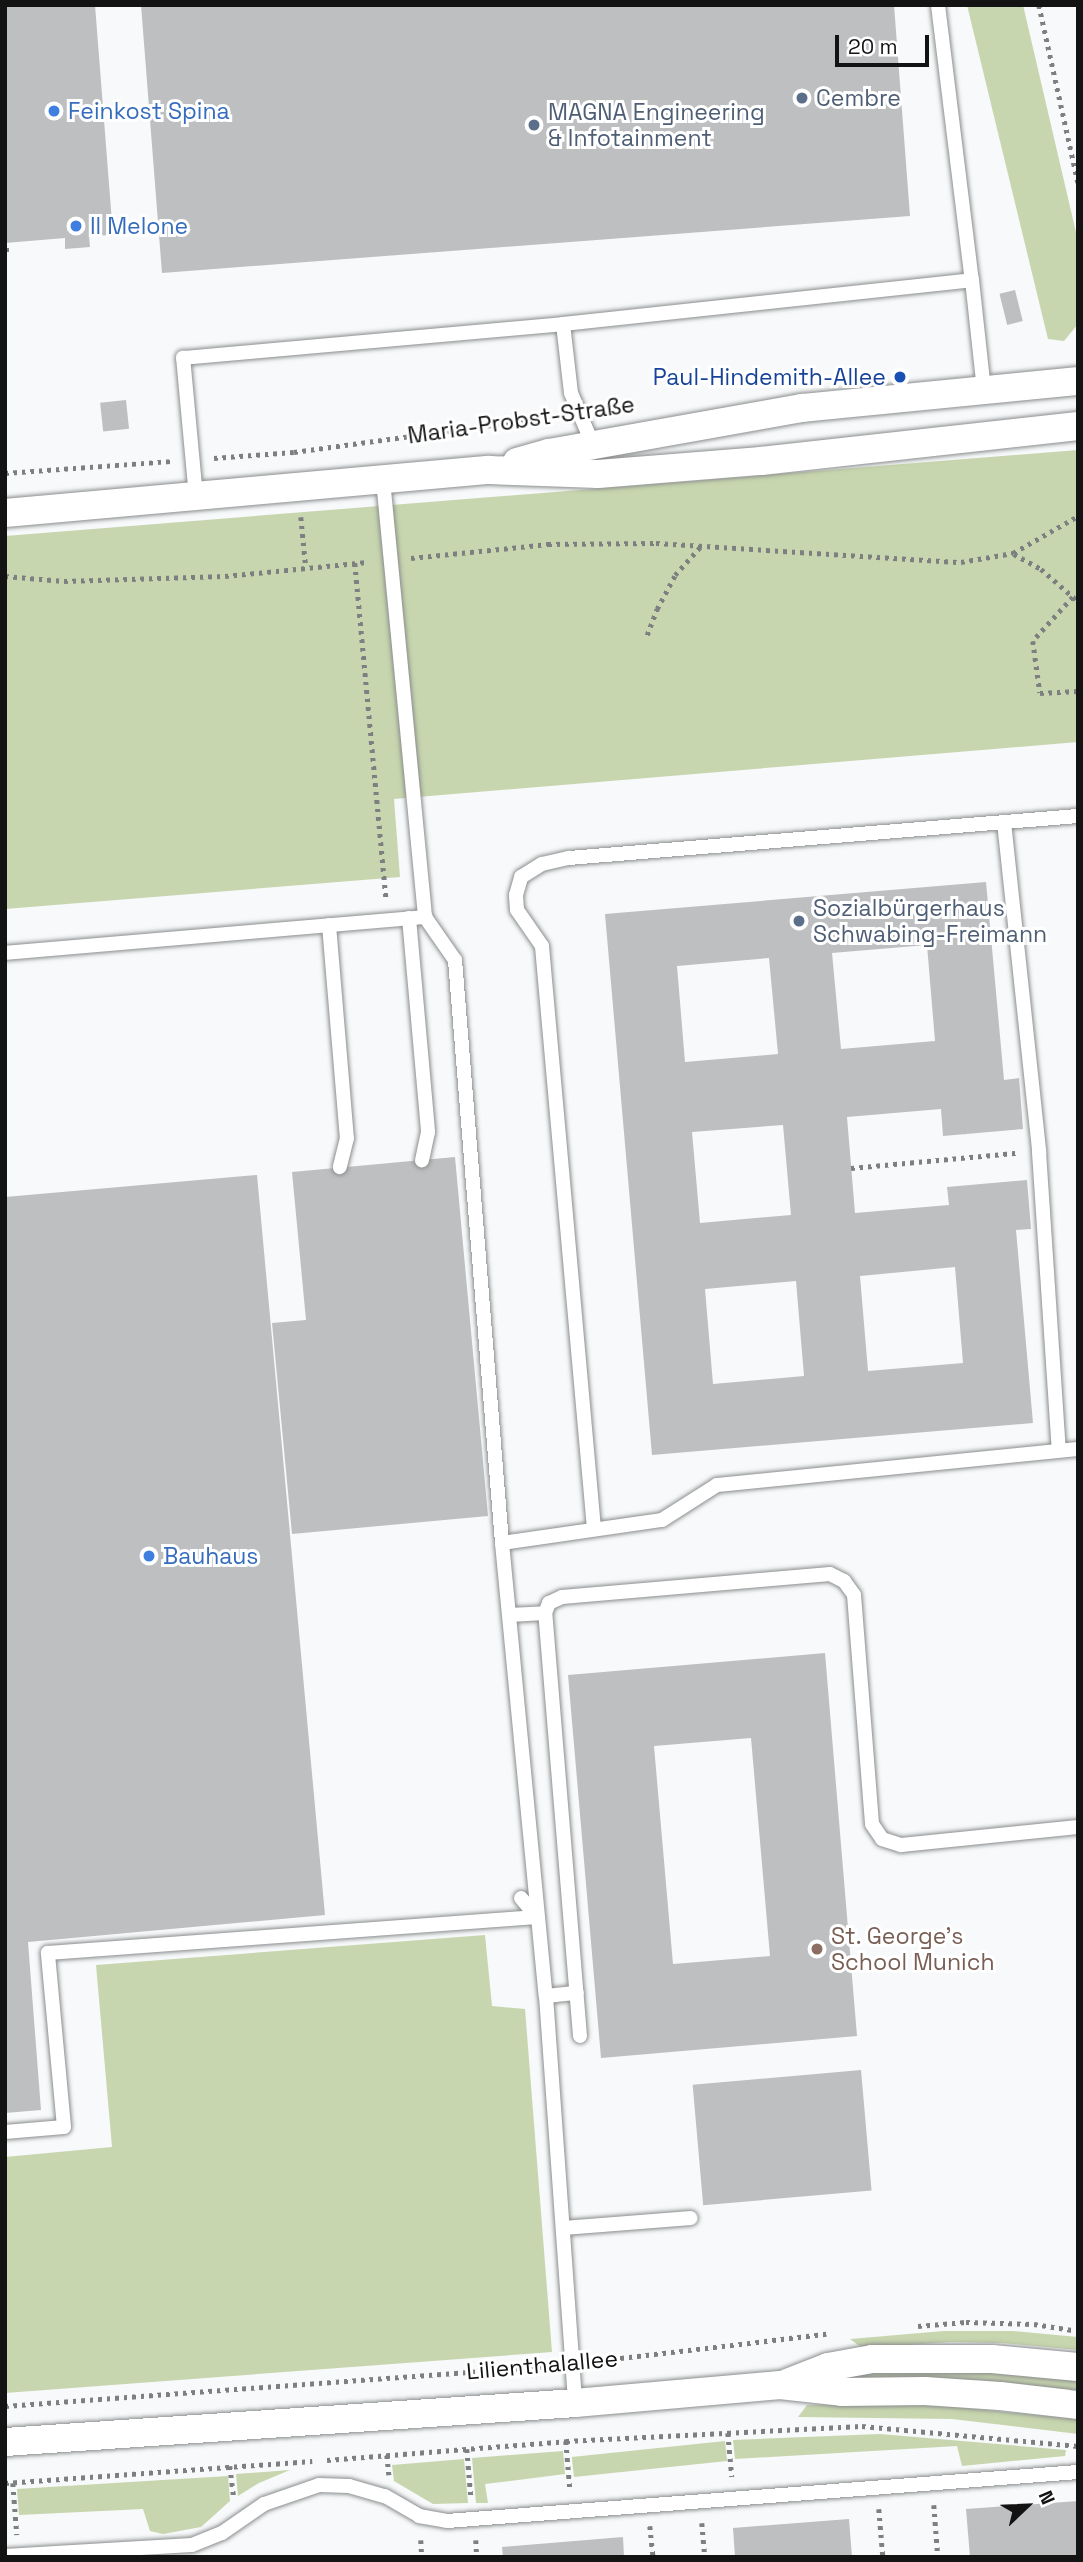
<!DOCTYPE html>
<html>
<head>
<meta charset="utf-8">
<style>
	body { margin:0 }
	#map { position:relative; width:1083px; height:2562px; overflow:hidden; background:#f7f9fa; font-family:"Space Grotesk",sans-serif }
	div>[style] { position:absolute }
	.green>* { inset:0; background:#c7d6ae; transform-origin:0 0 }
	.building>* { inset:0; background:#bdbfc1; transform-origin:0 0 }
	.path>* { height:4.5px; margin-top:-2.25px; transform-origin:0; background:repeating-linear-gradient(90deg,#7e7f80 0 3.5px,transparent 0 8.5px) }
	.roads { filter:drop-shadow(0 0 2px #8b8d8e) drop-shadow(0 0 2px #8b8d8e) }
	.service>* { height:14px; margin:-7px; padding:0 7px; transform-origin:7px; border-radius:7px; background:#fff }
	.minor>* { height:28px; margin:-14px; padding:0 14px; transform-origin:14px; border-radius:14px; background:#fff }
	.dots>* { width:19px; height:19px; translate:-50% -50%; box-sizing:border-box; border:4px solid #fff; border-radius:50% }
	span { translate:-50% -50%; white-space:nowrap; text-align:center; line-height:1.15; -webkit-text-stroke:6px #fff; paint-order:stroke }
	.service-label { font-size:23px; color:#4e5e75 }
	.left { translate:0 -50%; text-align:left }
	.shop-label { font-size:23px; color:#366cbe }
	.transit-label { font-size:23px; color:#164399 }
	.right { translate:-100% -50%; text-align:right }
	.street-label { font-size:23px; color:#131314 }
	.education-label { font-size:23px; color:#785e54 }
	.frame { position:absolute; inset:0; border:7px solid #131314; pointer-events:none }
	.north { position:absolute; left:992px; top:2471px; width:70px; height:70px; -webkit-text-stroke:5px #fff; paint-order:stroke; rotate:67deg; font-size:19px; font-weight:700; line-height:28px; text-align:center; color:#131314 }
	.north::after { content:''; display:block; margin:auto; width:24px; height:32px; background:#131314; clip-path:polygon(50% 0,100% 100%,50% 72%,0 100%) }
	.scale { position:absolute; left:835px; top:35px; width:94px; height:32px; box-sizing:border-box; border:4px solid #131314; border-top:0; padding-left:9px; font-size:21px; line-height:24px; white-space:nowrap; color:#131314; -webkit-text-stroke:5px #fff; paint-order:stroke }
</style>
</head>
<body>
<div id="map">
	<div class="green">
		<i style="clip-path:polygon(967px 5px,1023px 5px,1078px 241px,1078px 324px,1064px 341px,1048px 339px)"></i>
		<i style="clip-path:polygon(1078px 450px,1078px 742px,394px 799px,400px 877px,5px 909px,5px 536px)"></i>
		<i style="clip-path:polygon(485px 1935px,492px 2006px,525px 2009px,552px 2352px,5px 2393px,5px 2157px,112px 2147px,96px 1965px)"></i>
		<i style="clip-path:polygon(944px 2331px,1013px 2331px,1078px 2337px,1078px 2350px,1003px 2343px,951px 2342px,862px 2348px,850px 2339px)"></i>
		<i style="clip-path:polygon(929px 2367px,1078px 2379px,1078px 2392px,982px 2380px,860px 2378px,860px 2373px)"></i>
		<i style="clip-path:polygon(876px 2404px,945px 2406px,1078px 2419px,1078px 2434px,952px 2419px,798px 2417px,807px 2405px)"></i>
		<i style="clip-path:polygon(880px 2434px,1066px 2450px,1065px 2456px,962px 2466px,957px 2446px,735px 2459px,733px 2440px)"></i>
		<i style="left:725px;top:2441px;width:20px;height:154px;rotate:84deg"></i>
		<i style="clip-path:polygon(563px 2451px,565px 2474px,485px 2484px,488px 2503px,476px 2503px,472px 2458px)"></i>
		<i style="clip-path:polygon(464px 2459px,468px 2503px,433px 2504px,394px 2481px,392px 2465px)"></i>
		<i style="clip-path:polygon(290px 2470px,259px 2483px,238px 2496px,236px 2474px)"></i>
		<i style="clip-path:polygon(228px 2476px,230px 2501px,201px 2527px,163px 2534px,150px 2531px,143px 2509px,19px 2515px,17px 2489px)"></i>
	</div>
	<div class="building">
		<i style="clip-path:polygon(5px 5px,95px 5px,113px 235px,89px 236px,90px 247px,65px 249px,65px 238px,5px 243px)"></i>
		<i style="clip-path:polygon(141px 5px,894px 5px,910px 216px,162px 273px)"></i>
		<i style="left:1015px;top:290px;width:32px;height:16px;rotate:76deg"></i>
		<i style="left:126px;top:400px;width:29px;height:26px;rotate:84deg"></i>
		<i style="clip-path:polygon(evenodd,986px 882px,1004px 1080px,1019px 1078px,1023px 1129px,943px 1136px,941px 1109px,847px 1117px,855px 1213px,949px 1205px,947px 1187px,1027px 1180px,1031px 1229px,1016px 1230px,1033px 1423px,652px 1455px,605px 914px,986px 882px,927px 945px,935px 1041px,841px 1049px,832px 953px,927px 945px,986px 882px,769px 958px,778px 1054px,685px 1062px,677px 966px,769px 958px,986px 882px,783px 1125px,791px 1215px,700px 1223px,692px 1132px,783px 1125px,986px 882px,955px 1267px,963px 1363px,868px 1371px,860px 1276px,955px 1267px,986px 882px,796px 1281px,804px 1376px,713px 1384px,705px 1289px,796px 1281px)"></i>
		<i style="clip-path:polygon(455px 1157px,488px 1516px,292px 1534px,272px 1323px,306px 1320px,292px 1172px)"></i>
		<i style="clip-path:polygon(257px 1175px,325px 1915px,28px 1942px,41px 2110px,5px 2113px,5px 1197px)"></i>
		<i style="clip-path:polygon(evenodd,825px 1653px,857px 2036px,601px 2058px,568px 1675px,825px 1653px,751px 1738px,770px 1956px,673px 1964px,654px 1746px,751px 1738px)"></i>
		<i style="left:861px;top:2070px;width:121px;height:169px;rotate:85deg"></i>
		<i style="clip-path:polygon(1078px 2501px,1078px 2557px,970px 2557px,966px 2509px)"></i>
		<i style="clip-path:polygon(849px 2519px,852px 2557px,735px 2557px,733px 2528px)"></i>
		<i style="clip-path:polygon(623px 2537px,624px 2557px,503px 2557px,502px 2547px)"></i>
	</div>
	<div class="path">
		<i style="left:1039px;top:5px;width:182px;rotate:77.6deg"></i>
		<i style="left:5px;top:250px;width:7px"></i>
		<i style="left:603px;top:409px;width:26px;rotate:-9deg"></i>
		<i style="left:214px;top:458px;width:80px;rotate:-4.3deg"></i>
		<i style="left:294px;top:452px;width:264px;rotate:-7.8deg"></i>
		<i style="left:5px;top:473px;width:166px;rotate:-4.1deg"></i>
		<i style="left:301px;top:517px;width:51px;rotate:84.4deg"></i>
		<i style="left:1014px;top:554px;width:31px;rotate:29deg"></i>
		<i style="left:1041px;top:569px;width:49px;rotate:40.9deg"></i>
		<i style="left:411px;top:558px;width:138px;rotate:-5.8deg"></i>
		<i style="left:548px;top:544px;width:108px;rotate:-0.5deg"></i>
		<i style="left:656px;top:543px;width:306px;rotate:3.6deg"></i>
		<i style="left:961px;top:562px;width:53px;rotate:-9.8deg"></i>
		<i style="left:1013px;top:553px;width:75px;rotate:-29.6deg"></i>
		<i style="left:355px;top:563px;width:338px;rotate:84.7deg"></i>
		<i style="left:5px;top:576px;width:59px;rotate:4.8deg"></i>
		<i style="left:64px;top:581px;width:161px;rotate:-1.8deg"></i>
		<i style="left:225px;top:576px;width:143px;rotate:-5.6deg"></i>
		<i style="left:1073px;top:597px;width:59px;rotate:132.3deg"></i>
		<i style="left:1033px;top:641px;width:52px;rotate:82.3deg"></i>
		<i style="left:1040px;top:693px;width:38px;rotate:-3deg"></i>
		<i style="left:647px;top:635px;width:28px;rotate:-69deg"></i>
		<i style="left:657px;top:609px;width:38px;rotate:-62deg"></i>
		<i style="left:675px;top:575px;width:39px;rotate:-48deg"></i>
		<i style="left:851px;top:1168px;width:167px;rotate:-5.2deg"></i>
		<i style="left:918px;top:2326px;width:48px;rotate:-4.8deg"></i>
		<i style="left:966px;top:2322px;width:68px;rotate:1.7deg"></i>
		<i style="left:1034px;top:2324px;width:45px;rotate:9deg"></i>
		<i style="left:595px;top:2361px;width:233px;rotate:-6.7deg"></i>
		<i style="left:5px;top:2406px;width:547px;rotate:-4.19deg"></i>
		<i style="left:728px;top:2433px;width:44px;rotate:84.8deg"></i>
		<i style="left:566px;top:2441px;width:48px;rotate:85.2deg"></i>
		<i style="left:467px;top:2449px;width:48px;rotate:85.2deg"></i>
		<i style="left:387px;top:2455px;width:20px;rotate:84deg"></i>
		<i style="left:327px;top:2460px;width:240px;rotate:-4.5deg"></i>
		<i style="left:566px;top:2441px;width:296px;rotate:-2.9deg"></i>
		<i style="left:862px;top:2426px;width:217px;rotate:5.3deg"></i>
		<i style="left:230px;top:2466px;width:31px;rotate:83deg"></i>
		<i style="left:5px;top:2483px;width:308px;rotate:-4.1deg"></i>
		<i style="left:13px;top:2483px;width:52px;rotate:85.6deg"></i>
		<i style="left:934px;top:2505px;width:52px;rotate:85.6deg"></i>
		<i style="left:879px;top:2509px;width:48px;rotate:85.2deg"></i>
		<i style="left:702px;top:2523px;width:34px;rotate:85deg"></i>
		<i style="left:650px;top:2526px;width:31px;rotate:84deg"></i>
		<i style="left:421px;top:2540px;width:17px;rotate:87deg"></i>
		<i style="left:476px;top:2540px;width:17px;rotate:87deg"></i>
	</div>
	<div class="roads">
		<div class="service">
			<i style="left:938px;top:5px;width:277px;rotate:83deg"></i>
			<i style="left:593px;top:445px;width:56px;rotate:-112.9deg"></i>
			<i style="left:571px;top:393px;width:69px;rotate:-96.6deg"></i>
			<i style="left:563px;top:324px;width:411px;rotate:-6.1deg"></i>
			<i style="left:972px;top:280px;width:112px;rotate:83.8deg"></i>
			<i style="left:383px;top:480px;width:439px;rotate:84.5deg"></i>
			<i style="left:425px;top:917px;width:52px;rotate:55.1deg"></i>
			<i style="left:455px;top:960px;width:585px;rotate:85.39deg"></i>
			<i style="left:502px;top:1543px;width:455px;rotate:84.5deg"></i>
			<i style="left:546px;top:1996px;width:408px;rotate:85.9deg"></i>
			<i style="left:196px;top:497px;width:140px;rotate:-95.3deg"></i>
			<i style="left:183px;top:358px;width:382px;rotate:-5.1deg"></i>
			<i style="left:1004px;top:822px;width:332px;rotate:83.9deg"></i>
			<i style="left:1039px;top:1152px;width:299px;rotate:86.2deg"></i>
			<i style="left:409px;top:918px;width:215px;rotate:84.9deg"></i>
			<i style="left:428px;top:1132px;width:29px;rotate:102deg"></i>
			<i style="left:329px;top:925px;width:214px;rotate:85.2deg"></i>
			<i style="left:347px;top:1138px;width:30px;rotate:104deg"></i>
			<i style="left:5px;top:953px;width:422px;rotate:-4.9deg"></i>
			<i style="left:594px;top:1529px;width:585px;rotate:-95.1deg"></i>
			<i style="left:542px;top:946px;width:44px;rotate:-124.8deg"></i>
			<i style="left:517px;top:910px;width:15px;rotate:-94deg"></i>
			<i style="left:516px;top:895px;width:19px;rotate:-74deg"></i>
			<i style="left:521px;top:877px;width:25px;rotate:-32deg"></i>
			<i style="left:542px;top:864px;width:28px;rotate:-13deg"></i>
			<i style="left:569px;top:858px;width:511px;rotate:-4.72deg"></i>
			<i style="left:502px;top:1543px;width:162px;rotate:-8.2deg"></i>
			<i style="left:662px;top:1520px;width:65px;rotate:-32.5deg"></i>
			<i style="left:717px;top:1485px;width:363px;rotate:-5.7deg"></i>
			<i style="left:509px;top:1615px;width:36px;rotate:-3deg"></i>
			<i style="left:521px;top:1898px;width:25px;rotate:50deg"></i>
			<i style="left:546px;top:1996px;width:31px;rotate:-6deg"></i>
			<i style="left:580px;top:2036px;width:424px;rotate:-94.7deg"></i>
			<i style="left:545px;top:1613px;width:11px;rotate:-68deg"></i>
			<i style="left:549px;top:1603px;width:14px;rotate:-25deg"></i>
			<i style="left:562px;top:1597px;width:269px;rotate:-4.9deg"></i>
			<i style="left:830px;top:1574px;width:16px;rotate:27deg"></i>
			<i style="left:844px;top:1581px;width:17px;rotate:54deg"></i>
			<i style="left:854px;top:1595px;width:230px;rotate:85.5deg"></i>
			<i style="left:872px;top:1824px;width:18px;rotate:56deg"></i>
			<i style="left:882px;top:1839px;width:20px;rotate:18deg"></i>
			<i style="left:901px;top:1845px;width:178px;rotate:-5.8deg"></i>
			<i style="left:5px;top:2132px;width:59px;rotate:-4.8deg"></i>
			<i style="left:64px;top:2127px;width:175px;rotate:-95.3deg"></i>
			<i style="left:48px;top:1953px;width:490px;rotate:-4.2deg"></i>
			<i style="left:564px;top:2228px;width:127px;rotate:-4.5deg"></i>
			<i style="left:5px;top:2556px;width:187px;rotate:-3.4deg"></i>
			<i style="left:192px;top:2545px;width:32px;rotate:-22deg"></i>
			<i style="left:222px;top:2533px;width:51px;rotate:-34.6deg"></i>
			<i style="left:264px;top:2504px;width:58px;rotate:-19.1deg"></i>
			<i style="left:319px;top:2485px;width:30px;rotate:2deg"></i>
			<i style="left:349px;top:2486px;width:37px;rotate:16deg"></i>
			<i style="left:385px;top:2496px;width:39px;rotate:30deg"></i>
			<i style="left:419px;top:2516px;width:28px;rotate:10deg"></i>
			<i style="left:447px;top:2521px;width:633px;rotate:-4.44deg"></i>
		</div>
		<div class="minor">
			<i style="left:517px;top:462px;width:33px;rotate:-16deg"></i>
			<i style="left:549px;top:453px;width:257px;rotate:-10.1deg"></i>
			<i style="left:802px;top:408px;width:277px;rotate:-5.6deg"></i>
			<i style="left:5px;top:513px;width:486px;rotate:-5.1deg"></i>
			<i style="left:489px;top:470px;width:109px;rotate:2.1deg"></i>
			<i style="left:598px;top:474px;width:164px;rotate:-4.6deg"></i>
			<i style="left:761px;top:461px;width:319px;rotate:-6.3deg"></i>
			<i style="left:787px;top:2383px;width:44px;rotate:-21.3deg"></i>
			<i style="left:828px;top:2367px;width:45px;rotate:-10.3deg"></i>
			<i style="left:872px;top:2359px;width:120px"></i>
			<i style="left:992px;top:2359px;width:86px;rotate:5.3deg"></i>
			<i style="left:5px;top:2442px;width:571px;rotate:-3.91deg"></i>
			<i style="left:575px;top:2403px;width:206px;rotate:-5deg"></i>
			<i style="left:780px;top:2385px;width:62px;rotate:6.4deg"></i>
			<i style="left:842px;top:2392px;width:83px;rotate:-0.7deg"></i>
			<i style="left:925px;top:2391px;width:75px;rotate:3.8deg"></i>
			<i style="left:1000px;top:2396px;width:79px;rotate:6.6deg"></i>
		</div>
	</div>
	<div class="dots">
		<i style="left:802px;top:98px;background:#5c6f8a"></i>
		<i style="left:54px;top:111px;background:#3f7fe0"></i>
		<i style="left:534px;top:125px;background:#5c6f8a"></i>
		<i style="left:76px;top:226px;background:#3f7fe0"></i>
		<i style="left:900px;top:377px;background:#1a4fb4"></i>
		<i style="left:799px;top:921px;background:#5c6f8a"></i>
		<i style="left:149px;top:1556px;background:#3f7fe0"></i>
		<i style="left:817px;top:1949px;background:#8d6e63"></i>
	</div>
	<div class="service-label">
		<span class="left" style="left:816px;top:98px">Cembre</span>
		<span class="left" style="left:548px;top:125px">MAGNA Engineering<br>&amp; Infotainment</span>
		<span class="left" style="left:813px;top:921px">Sozialbürgerhaus<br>Schwabing-Freimann</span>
	</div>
	<div class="shop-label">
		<span class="left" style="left:68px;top:111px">Feinkost Spina</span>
		<span class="left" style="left:90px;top:226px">Il Melone</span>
		<span class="left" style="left:163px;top:1556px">Bauhaus</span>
	</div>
	<div class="transit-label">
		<span class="right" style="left:886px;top:377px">Paul-Hindemith-Allee</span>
	</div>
	<div class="street-label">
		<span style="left:521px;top:420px;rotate:-8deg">Maria-Probst-Straße</span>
		<span style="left:542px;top:2365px;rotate:-5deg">Lilienthalallee</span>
	</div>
	<div class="education-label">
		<span class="left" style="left:831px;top:1949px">St. George’s<br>School Munich</span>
	</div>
	<div class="frame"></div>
	<div class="north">N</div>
	<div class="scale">20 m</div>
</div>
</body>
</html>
